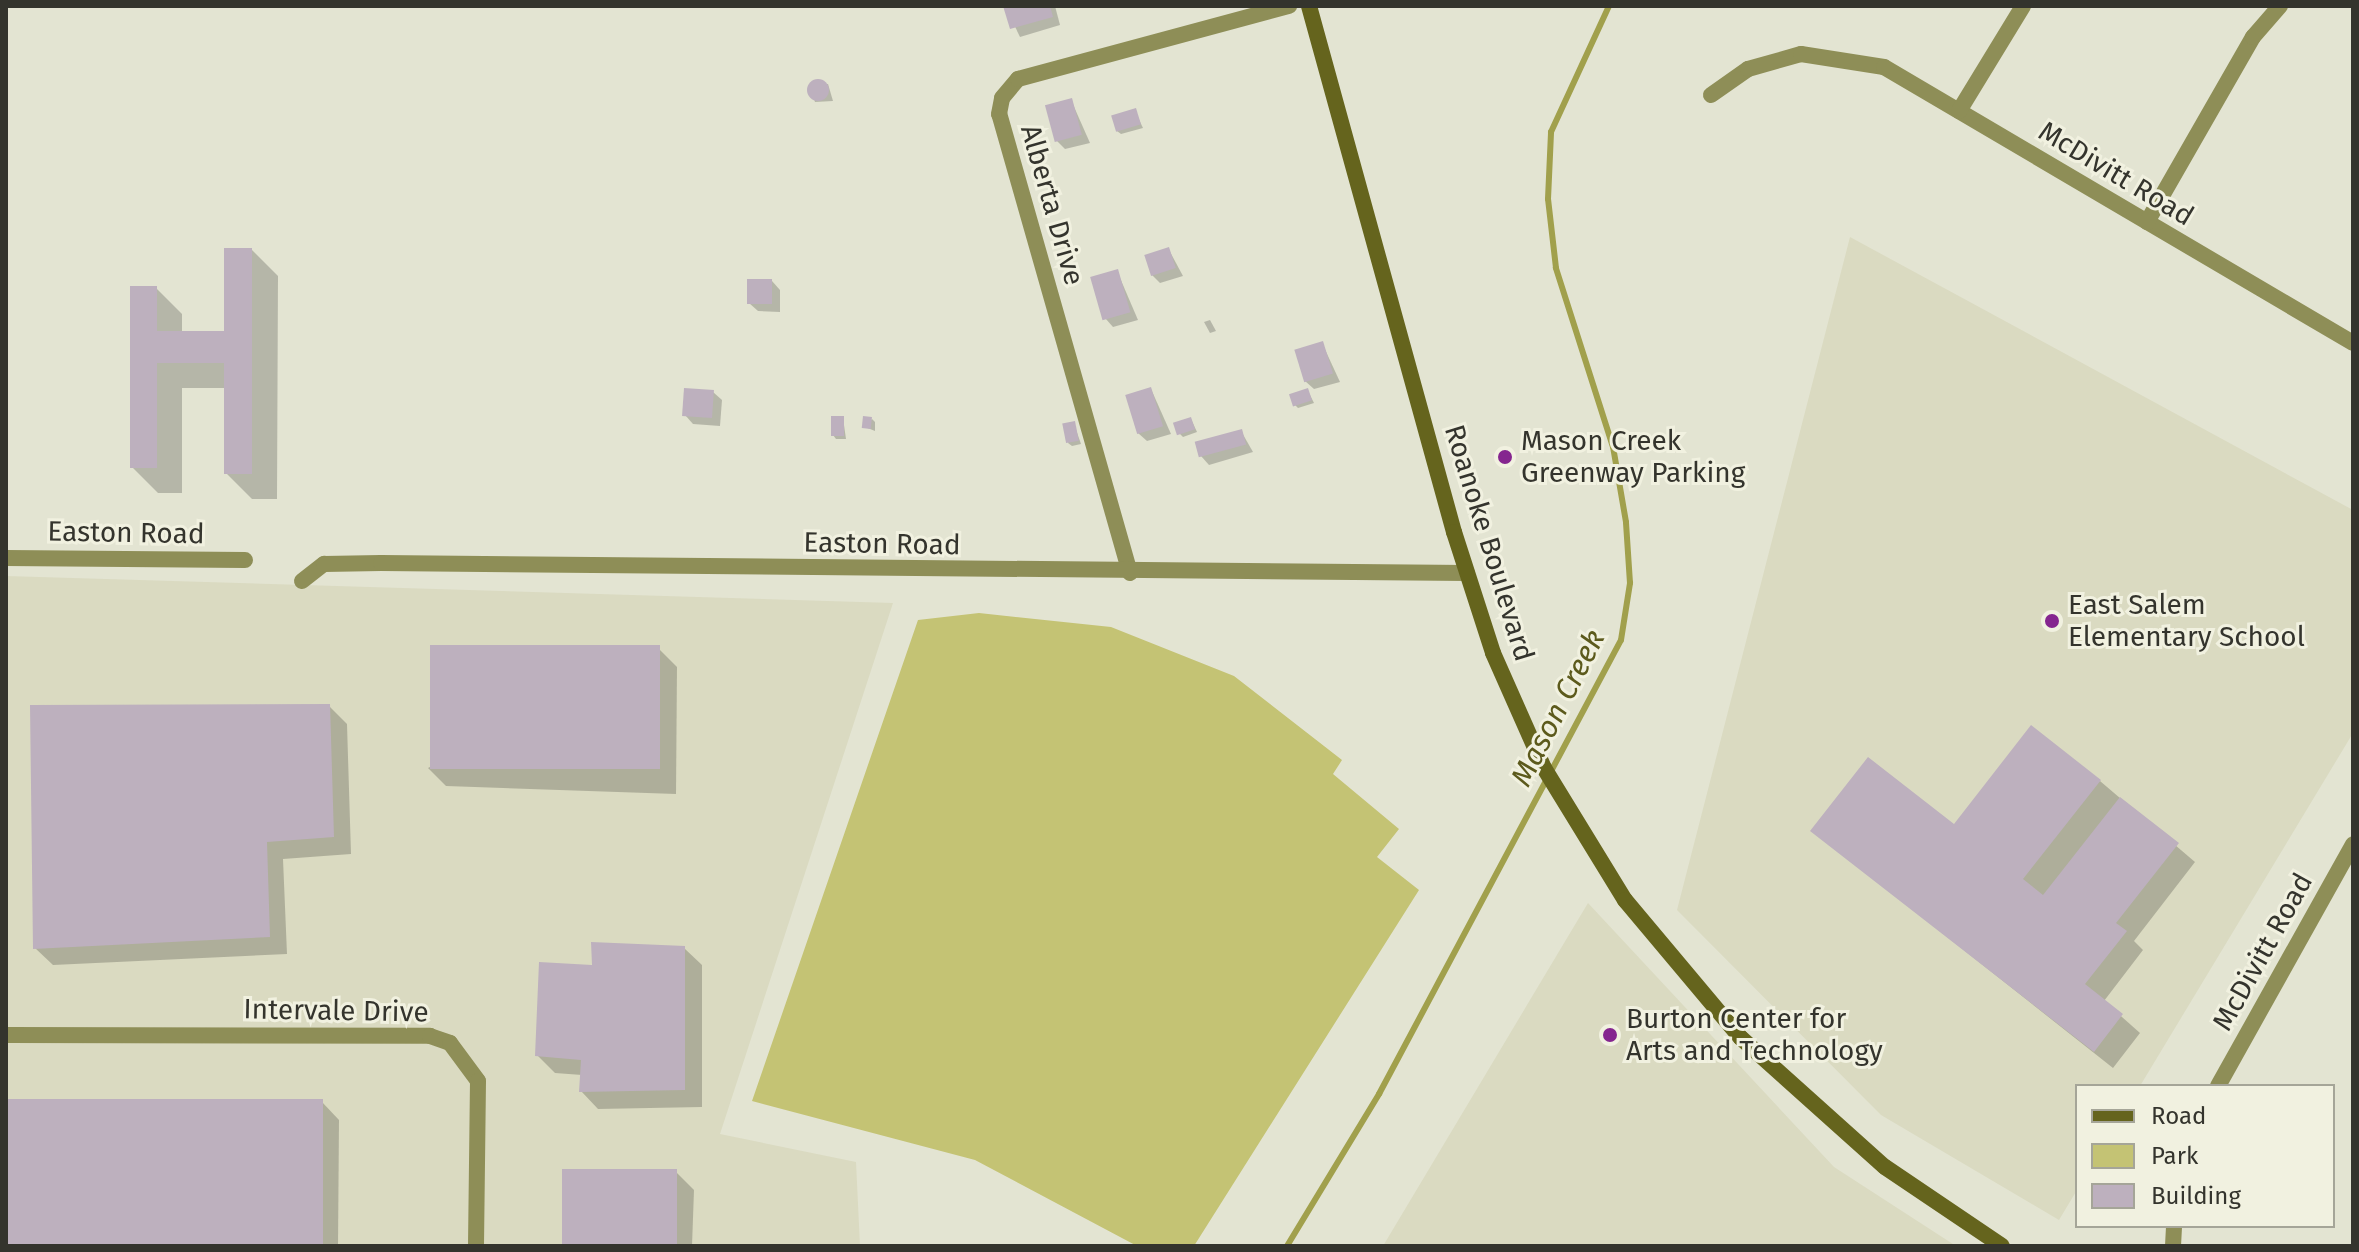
<!DOCTYPE html>
<html>
<head>
<meta charset="utf-8">
<style>
	body { margin:0 }
	#map { position:relative; width:2359px; height:1252px; overflow:hidden; background:#e3e4d2; font-family:"Fira Sans",sans-serif }
	div>[style] { position:absolute }
	.built>* { inset:0; background:#dadac1 }
	.green>* { inset:0; background:#c4c374 }
	.shadow>* { inset:0; background:#0003 }
	.stream>* { height:6px; margin:-3px; padding:0 3px; transform-origin:3px; border-radius:3px; background:#a1a04c }
	.building>* { inset:0; background:#bdb0be; transform-origin:0 0 }
	.round { border-radius:50% }
	.minor>* { height:16px; margin:-8px; padding:0 8px; transform-origin:8px; border-radius:8px; background:#8e8e57 }
	.secondary>* { height:16px; margin:-8px; padding:0 8px; transform-origin:8px; border-radius:8px; background:#65641d }
	.dots>* { width:22px; height:22px; translate:-50% -50%; box-sizing:border-box; border:4px solid #f1f1e0; border-radius:50% }
	span { translate:-50% -50%; white-space:nowrap; text-align:center; line-height:1.15; -webkit-text-stroke:6px #f1f1e0; paint-order:stroke }
	.street-label { font-size:28px; color:#34342d }
	.poi-label { font-size:28px; color:#34342d }
	.left { translate:0 -50%; text-align:left }
	.water-label { font-size:30px; color:#5c5a1c; font-style:italic }
	.frame { position:absolute; inset:0; border:8px solid #34342d; pointer-events:none }
	.legend { position:absolute; left:2075px; top:1084px; width:260px; height:144px; box-sizing:border-box; background:#f1f1e0; border:2px solid #a5a598; margin:0; padding:10px 14px; list-style:none; font-size:24px; color:#34342d }
	.legend li { display:flex; align-items:center; gap:16px; height:40px }
	.legend b { width:40px; border:2px solid #a5a598 }
</style>
</head>
<body>
<div id="map">
	<div class="built">
		<i style="clip-path:polygon(1850px 237px,2353px 510px,2353px 733px,2140px 1086px,2077px 1086px,2077px 1190px,2059px 1220px,1881px 1115px,1677px 910px)"></i>
		<i style="clip-path:polygon(6px 576px,893px 603px,720px 1134px,856px 1162px,860px 1246px,6px 1246px)"></i>
		<i style="clip-path:polygon(1588px 903px,1834px 1167px,1956px 1246px,1383px 1246px)"></i>
	</div>
	<div class="green">
		<i style="clip-path:polygon(979px 613px,1111px 627px,1234px 676px,1342px 760px,1333px 774px,1399px 829px,1377px 857px,1419px 890px,1194px 1246px,1137px 1246px,975px 1160px,752px 1101px,918px 620px)"></i>
	</div>
	<div class="shadow">
		<i style="clip-path:polygon(1005px 6px,1055px 6px,1060px 25px,1020px 37px)"></i>
		<i style="clip-path:polygon(809px 84px,828px 84px,833px 101px,815px 102px)"></i>
		<i style="clip-path:polygon(1071px 100px,1090px 143px,1065px 149px,1057px 141px)"></i>
		<i style="clip-path:polygon(1135px 111px,1143px 128px,1121px 134px,1117px 131px)"></i>
		<i style="clip-path:polygon(252px 250px,278px 276px,277px 499px,252px 499px,226px 473px,226px 388px,182px 388px,182px 493px,158px 493px,132px 467px,156px 288px,182px 314px,182px 333px,226px 333px)"></i>
		<i style="clip-path:polygon(1169px 250px,1183px 276px,1160px 283px,1151px 274px)"></i>
		<i style="clip-path:polygon(1117px 271px,1138px 320px,1113px 327px,1105px 318px)"></i>
		<i style="clip-path:polygon(772px 281px,780px 290px,780px 312px,758px 311px,749px 303px)"></i>
		<i style="clip-path:polygon(1210px 320px,1216px 331px,1210px 333px,1204px 322px)"></i>
		<i style="clip-path:polygon(1322px 343px,1340px 382px,1314px 389px,1305px 381px)"></i>
		<i style="clip-path:polygon(1151px 389px,1171px 434px,1147px 441px,1138px 433px)"></i>
		<i style="clip-path:polygon(1308px 391px,1314px 403px,1298px 408px,1294px 404px)"></i>
		<i style="clip-path:polygon(713px 392px,722px 400px,720px 426px,693px 424px,685px 415px)"></i>
		<i style="clip-path:polygon(843px 418px,846px 439px,836px 439px,833px 435px)"></i>
		<i style="clip-path:polygon(872px 419px,875px 422px,875px 431px,865px 427px)"></i>
		<i style="clip-path:polygon(1191px 419px,1197px 432px,1183px 437px,1179px 433px)"></i>
		<i style="clip-path:polygon(1074px 424px,1081px 444px,1072px 446px,1068px 443px)"></i>
		<i style="clip-path:polygon(1241px 431px,1253px 452px,1209px 465px,1201px 456px)"></i>
		<i style="clip-path:polygon(659px 649px,677px 667px,676px 794px,446px 786px,428px 768px)"></i>
		<i style="clip-path:polygon(329px 706px,347px 724px,351px 854px,283px 859px,287px 954px,53px 965px,35px 948px)"></i>
		<i style="clip-path:polygon(2100px 781px,2195px 862px,2134px 941px,2143px 950px,2104px 1001px,2140px 1033px,2113px 1068px,1813px 831px,1955px 826px)"></i>
		<i style="clip-path:polygon(684px 948px,702px 965px,702px 1107px,598px 1109px,581px 1091px,582px 1075px,555px 1073px,537px 1055px,595px 967px)"></i>
		<i style="clip-path:polygon(6px 1101px,322px 1102px,339px 1120px,338px 1246px,6px 1246px)"></i>
		<i style="clip-path:polygon(676px 1172px,694px 1190px,692px 1246px,559px 1246px)"></i>
	</div>
	<div class="stream">
		<i style="left:1287px;top:1246px;width:178px;rotate:-58.8deg"></i>
		<i style="left:1379px;top:1094px;width:514px;rotate:-61.94deg"></i>
		<i style="left:1621px;top:640px;width:58px;rotate:-81deg"></i>
		<i style="left:1630px;top:583px;width:61px;rotate:-93.8deg"></i>
		<i style="left:1626px;top:522px;width:76px;rotate:-99.8deg"></i>
		<i style="left:1613px;top:447px;width:188px;rotate:-107.7deg"></i>
		<i style="left:1556px;top:268px;width:69px;rotate:-96.6deg"></i>
		<i style="left:1548px;top:199px;width:67px;rotate:-87.4deg"></i>
		<i style="left:1551px;top:132px;width:139px;rotate:-65.3deg"></i>
	</div>
	<div class="building">
		<i style="clip-path:polygon(1003px 6px,1050px 6px,1053px 17px,1010px 29px)"></i>
		<i class="round" style="left:807px;top:79px;width:22px;height:22px"></i>
		<i style="left:1072px;top:98px;width:38px;height:28px;rotate:75deg"></i>
		<i style="left:1136px;top:108px;width:17px;height:26px;rotate:73deg"></i>
		<i style="left:1169px;top:247px;width:22px;height:26px;rotate:72deg"></i>
		<i style="clip-path:polygon(224px 248px,252px 248px,252px 474px,224px 474px,224px 363px,157px 363px,157px 468px,130px 468px,130px 286px,157px 286px,157px 331px,224px 331px)"></i>
		<i style="left:1118px;top:269px;width:45px;height:29px;rotate:74deg"></i>
		<i style="left:772px;top:279px;width:25px;height:25px;rotate:90deg"></i>
		<i style="left:1323px;top:341px;width:34px;height:30px;rotate:73deg"></i>
		<i style="left:1151px;top:387px;width:41px;height:27px;rotate:73deg"></i>
		<i style="left:684px;top:388px;width:30px;height:28px;rotate:4deg"></i>
		<i style="left:1308px;top:388px;width:13px;height:20px;rotate:72deg"></i>
		<i style="left:831px;top:416px;width:13px;height:20px"></i>
		<i style="left:863px;top:416px;width:9px;height:12px;rotate:6deg"></i>
		<i style="left:1191px;top:417px;width:13px;height:19px;rotate:72deg"></i>
		<i style="left:1075px;top:421px;width:20px;height:13px;rotate:79deg"></i>
		<i style="left:1242px;top:429px;width:16px;height:49px;rotate:75deg"></i>
		<i style="left:430px;top:645px;width:230px;height:124px"></i>
		<i style="clip-path:polygon(330px 704px,334px 837px,267px 842px,270px 937px,33px 949px,30px 705px)"></i>
		<i style="clip-path:polygon(2031px 725px,2101px 780px,2023px 879px,2043px 895px,2120px 797px,2179px 843px,2116px 923px,2127px 931px,2085px 984px,2123px 1014px,2094px 1052px,1810px 831px,1868px 757px,1954px 824px)"></i>
		<i style="clip-path:polygon(591px 942px,685px 946px,685px 1090px,579px 1092px,581px 1060px,535px 1056px,539px 962px,592px 965px)"></i>
		<i style="left:6px;top:1099px;width:317px;height:147px"></i>
		<i style="left:562px;top:1169px;width:115px;height:77px"></i>
	</div>
	<div class="minor">
		<i style="left:1711px;top:95px;width:45px;rotate:-35.1deg"></i>
		<i style="left:1748px;top:69px;width:55px;rotate:-15.8deg"></i>
		<i style="left:1801px;top:54px;width:84px;rotate:8.9deg"></i>
		<i style="left:1884px;top:67px;width:544px;rotate:30.48deg"></i>
		<i style="left:1959px;top:111px;width:123px;rotate:-58.6deg"></i>
		<i style="left:2147px;top:222px;width:213px;rotate:-60.2deg"></i>
		<i style="left:2253px;top:37px;width:41px;rotate:-48.9deg"></i>
		<i style="left:6px;top:558px;width:239px;rotate:0.5deg"></i>
		<i style="left:1130px;top:573px;width:477px;rotate:-105.9deg"></i>
		<i style="left:999px;top:114px;width:16px;rotate:-79deg"></i>
		<i style="left:1002px;top:98px;width:25px;rotate:-50deg"></i>
		<i style="left:1018px;top:79px;width:281px;rotate:-15.1deg"></i>
		<i style="left:302px;top:581px;width:28px;rotate:-38deg"></i>
		<i style="left:324px;top:564px;width:57px;rotate:-1deg"></i>
		<i style="left:381px;top:563px;width:1086px;rotate:0.53deg"></i>
		<i style="left:6px;top:1035px;width:424px;rotate:0.1deg"></i>
		<i style="left:430px;top:1036px;width:21px;rotate:19deg"></i>
		<i style="left:450px;top:1043px;width:47px;rotate:53.6deg"></i>
		<i style="left:478px;top:1081px;width:165px;rotate:90.7deg"></i>
		<i style="left:2218px;top:1086px;width:277px;rotate:-60.8deg"></i>
		<i style="left:2173px;top:1246px;width:20px;rotate:-87deg"></i>
	</div>
	<div class="secondary">
		<i style="left:1309px;top:6px;width:546px;rotate:74.59deg"></i>
		<i style="left:1454px;top:532px;width:127px;rotate:72.1deg"></i>
		<i style="left:1493px;top:653px;width:126px;rotate:66.1deg"></i>
		<i style="left:1544px;top:768px;width:155px;rotate:58.5deg"></i>
		<i style="left:1625px;top:900px;width:180px;rotate:50deg"></i>
		<i style="left:1741px;top:1038px;width:193px;rotate:41.9deg"></i>
		<i style="left:1885px;top:1167px;width:141px;rotate:34deg"></i>
	</div>
	<div class="dots">
		<i style="left:1505px;top:457px;background:#85258f"></i>
		<i style="left:2052px;top:621px;background:#85258f"></i>
		<i style="left:1610px;top:1035px;background:#85258f"></i>
	</div>
	<div class="street-label">
		<span style="left:2116px;top:174px;rotate:31deg">McDivitt Road</span>
		<span style="left:1052px;top:205px;rotate:74deg">Alberta Drive</span>
		<span style="left:126px;top:533px;rotate:1deg">Easton Road</span>
		<span style="left:1489px;top:543px;rotate:73deg">Roanoke Boulevard</span>
		<span style="left:882px;top:544px;rotate:1deg">Easton Road</span>
		<span style="left:2263px;top:952px;rotate:-61deg">McDivitt Road</span>
		<span style="left:336px;top:1011px;rotate:1deg">Intervale Drive</span>
	</div>
	<div class="poi-label">
		<span class="left" style="left:1521px;top:457px">Mason Creek<br>Greenway Parking</span>
		<span class="left" style="left:2068px;top:621px">East Salem<br>Elementary School</span>
		<span class="left" style="left:1626px;top:1035px">Burton Center for<br>Arts and Technology</span>
	</div>
	<div class="water-label">
		<span style="left:1558px;top:708px;rotate:-63deg">Mason Creek</span>
	</div>
	<div class="frame"></div>
	<ul class="legend">
	<li><b style="height:10px;background:#65641d"></b>Road</li>
	<li><b style="height:22px;background:#c4c374"></b>Park</li>
	<li><b style="height:22px;background:#bdb0be"></b>Building</li>
	</ul>
</div>
</body>
</html>
